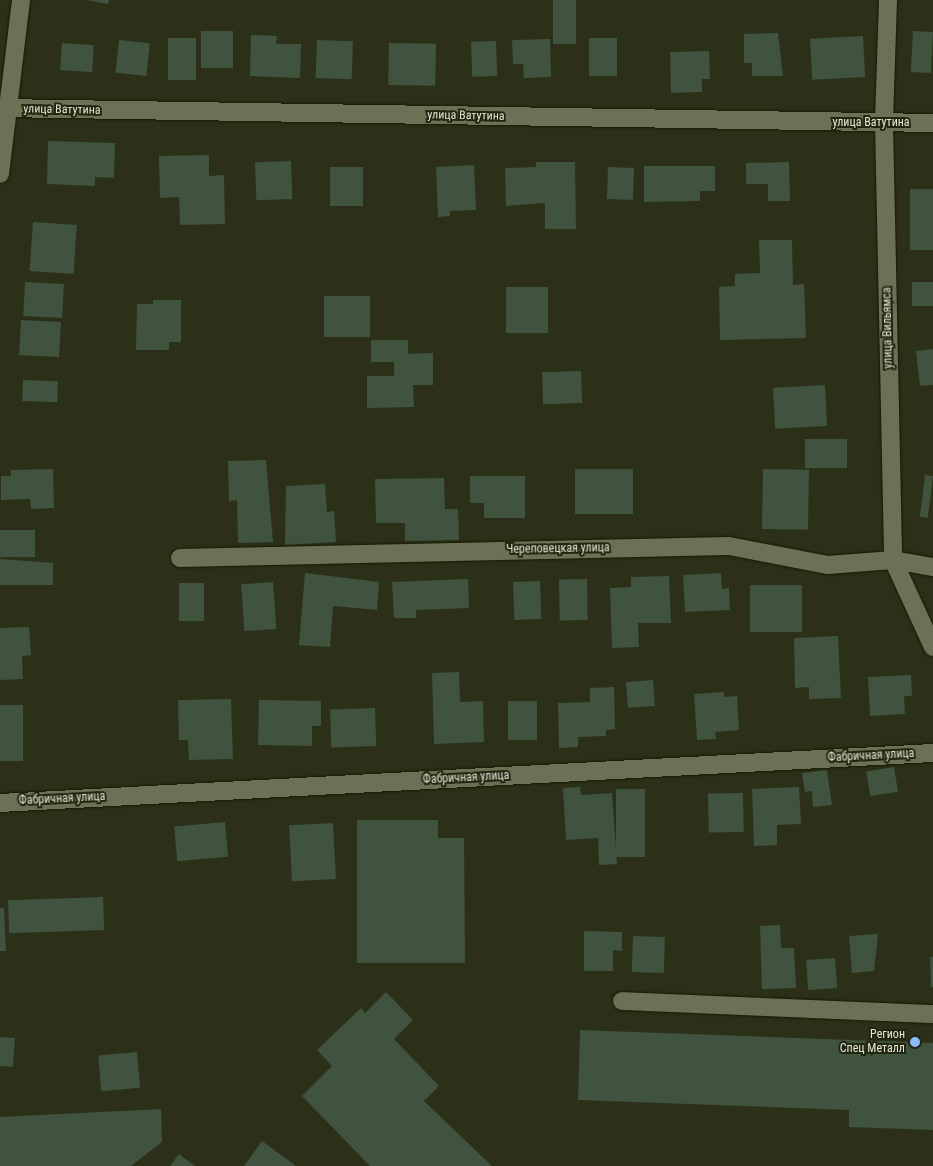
<!DOCTYPE html>
<html>
<head>
<meta charset="utf-8">
<style>
	body { margin:0 }
	#map { position:relative; width:933px; height:1166px; overflow:hidden; background:#2c3018; font-family:"Roboto Condensed",sans-serif }
	div>[style] { position:absolute }
	.building>* { inset:0; background:#3f533f; transform-origin:0 0 }
	.roads { filter:drop-shadow(0 0 1px #151802) drop-shadow(0 0 1px #151802) }
	.street>* { height:18px; margin:-9px; padding:0 9px; transform-origin:9px; border-radius:9px; background:#6c7156 }
	.dots>* { width:14px; height:14px; translate:-50% -50%; box-sizing:border-box; border:2px solid #23260e; border-radius:50% }
	span { translate:-50% -50%; white-space:nowrap; text-align:center; line-height:1.15; -webkit-text-stroke:4px #23260e; paint-order:stroke }
	.street-label { font-size:12px; color:#e4e7d8 }
	.poi-label { font-size:12px; color:#e4e7d8 }
	.right { translate:-100% -50%; text-align:right }
</style>
</head>
<body>
<div id="map">
	<div class="building">
		<i style="clip-path:polygon(87px 0,109px 0,108px 4px)"></i>
		<i style="left:553px;top:0;width:23px;height:44px"></i>
		<i style="left:201px;top:31px;width:32px;height:37px"></i>
		<i style="left:913px;top:31px;width:20px;height:41px;rotate:3deg"></i>
		<i style="clip-path:polygon(778px 33px,783px 76px,752px 76px,752px 63px,744px 63px,744px 34px)"></i>
		<i style="clip-path:polygon(251px 35px,277px 36px,276px 44px,301px 44px,300px 78px,250px 76px)"></i>
		<i style="left:863px;top:36px;width:41px;height:53px;rotate:87deg"></i>
		<i style="left:168px;top:38px;width:28px;height:42px"></i>
		<i style="left:617px;top:38px;width:38px;height:28px;rotate:90deg"></i>
		<i style="clip-path:polygon(550px 39px,551px 77px,524px 78px,523px 64px,513px 64px,512px 40px)"></i>
		<i style="left:119px;top:40px;width:31px;height:33px;rotate:6deg"></i>
		<i style="left:317px;top:40px;width:36px;height:38px;rotate:2deg"></i>
		<i style="left:496px;top:41px;width:35px;height:25px;rotate:88deg"></i>
		<i style="left:62px;top:43px;width:32px;height:27px;rotate:4deg"></i>
		<i style="left:389px;top:43px;width:47px;height:42px;rotate:1deg"></i>
		<i style="clip-path:polygon(709px 51px,710px 79px,702px 79px,702px 92px,671px 93px,670px 52px)"></i>
		<i style="clip-path:polygon(48px 141px,115px 143px,114px 178px,95px 177px,95px 186px,47px 184px)"></i>
		<i style="clip-path:polygon(209px 155px,209px 176px,224px 175px,225px 224px,180px 225px,179px 197px,160px 198px,159px 156px)"></i>
		<i style="left:291px;top:161px;width:38px;height:36px;rotate:88deg"></i>
		<i style="clip-path:polygon(536px 162px,575px 162px,576px 229px,545px 229px,545px 203px,506px 206px,505px 168px,536px 167px)"></i>
		<i style="clip-path:polygon(789px 162px,790px 201px,768px 201px,768px 184px,746px 184px,746px 163px)"></i>
		<i style="clip-path:polygon(474px 165px,476px 210px,450px 211px,450px 216px,438px 217px,436px 167px)"></i>
		<i style="clip-path:polygon(644px 166px,715px 166px,715px 191px,700px 191px,700px 201px,644px 202px)"></i>
		<i style="left:330px;top:167px;width:33px;height:39px"></i>
		<i style="left:608px;top:167px;width:26px;height:32px;rotate:2deg"></i>
		<i style="left:933px;top:189px;width:61px;height:23px;rotate:90deg"></i>
		<i style="left:33px;top:222px;width:44px;height:49px;rotate:4deg"></i>
		<i style="clip-path:polygon(759px 240px,792px 240px,793px 285px,804px 284px,806px 338px,720px 340px,719px 287px,735px 286px,735px 274px,760px 273px)"></i>
		<i style="left:25px;top:282px;width:39px;height:34px;rotate:3deg"></i>
		<i style="left:912px;top:282px;width:21px;height:24px"></i>
		<i style="left:548px;top:287px;width:46px;height:42px;rotate:90deg"></i>
		<i style="left:324px;top:296px;width:46px;height:41px"></i>
		<i style="clip-path:polygon(153px 300px,181px 300px,181px 342px,169px 342px,169px 350px,136px 350px,137px 304px,153px 304px)"></i>
		<i style="left:21px;top:320px;width:40px;height:35px;rotate:3deg"></i>
		<i style="clip-path:polygon(371px 340px,408px 340px,408px 354px,433px 353px,433px 385px,413px 385px,414px 407px,367px 408px,367px 376px,394px 376px,394px 362px,371px 362px)"></i>
		<i style="clip-path:polygon(933px 349px,933px 385px,920px 386px,916px 351px)"></i>
		<i style="left:581px;top:371px;width:32px;height:39px;rotate:88deg"></i>
		<i style="left:23px;top:380px;width:35px;height:21px;rotate:2deg"></i>
		<i style="left:825px;top:385px;width:41px;height:52px;rotate:87deg"></i>
		<i style="left:805px;top:439px;width:42px;height:29px"></i>
		<i style="clip-path:polygon(266px 460px,273px 542px,238px 543px,237px 500px,229px 501px,228px 461px)"></i>
		<i style="clip-path:polygon(53px 469px,54px 508px,31px 509px,30px 499px,1px 500px,1px 476px,11px 476px,11px 470px)"></i>
		<i style="left:633px;top:469px;width:45px;height:58px;rotate:90deg"></i>
		<i style="left:763px;top:469px;width:46px;height:60px;rotate:1deg"></i>
		<i style="left:925px;top:475px;width:8px;height:42px;rotate:7deg"></i>
		<i style="clip-path:polygon(470px 476px,525px 476px,525px 518px,484px 518px,484px 503px,470px 503px)"></i>
		<i style="clip-path:polygon(444px 478px,445px 509px,458px 509px,459px 540px,405px 541px,405px 523px,376px 523px,375px 479px)"></i>
		<i style="clip-path:polygon(325px 484px,327px 512px,334px 511px,336px 542px,285px 545px,286px 486px)"></i>
		<i style="left:35px;top:530px;width:27px;height:35px;rotate:90deg"></i>
		<i style="clip-path:polygon(0 559px,53px 563px,53px 585px,0 585px)"></i>
		<i style="clip-path:polygon(305px 573px,379px 582px,377px 610px,333px 606px,330px 647px,299px 645px)"></i>
		<i style="clip-path:polygon(721px 573px,722px 589px,729px 588px,730px 610px,685px 612px,683px 575px)"></i>
		<i style="clip-path:polygon(669px 576px,671px 623px,638px 623px,639px 647px,612px 648px,610px 588px,631px 587px,631px 577px)"></i>
		<i style="clip-path:polygon(468px 579px,469px 608px,416px 610px,416px 618px,394px 618px,392px 582px)"></i>
		<i style="left:587px;top:579px;width:41px;height:28px;rotate:89deg"></i>
		<i style="left:540px;top:581px;width:38px;height:27px;rotate:88deg"></i>
		<i style="left:273px;top:582px;width:47px;height:32px;rotate:86deg"></i>
		<i style="left:179px;top:583px;width:25px;height:38px"></i>
		<i style="left:750px;top:585px;width:52px;height:47px"></i>
		<i style="clip-path:polygon(29px 627px,31px 655px,22px 656px,23px 679px,0 680px,0 628px)"></i>
		<i style="clip-path:polygon(838px 636px,841px 698px,809px 699px,809px 687px,795px 688px,794px 638px)"></i>
		<i style="clip-path:polygon(459px 672px,460px 702px,483px 701px,484px 742px,434px 744px,432px 673px)"></i>
		<i style="clip-path:polygon(911px 675px,912px 696px,904px 696px,905px 714px,870px 716px,868px 677px)"></i>
		<i style="left:653px;top:680px;width:26px;height:27px;rotate:86deg"></i>
		<i style="clip-path:polygon(614px 687px,615px 729px,606px 730px,606px 736px,578px 737px,578px 747px,559px 748px,558px 703px,590px 702px,590px 688px)"></i>
		<i style="clip-path:polygon(724px 692px,724px 697px,737px 696px,739px 730px,715px 732px,716px 739px,697px 740px,694px 694px)"></i>
		<i style="clip-path:polygon(231px 699px,233px 759px,189px 760px,188px 740px,179px 740px,178px 700px)"></i>
		<i style="clip-path:polygon(259px 700px,321px 701px,321px 726px,312px 726px,312px 746px,258px 745px)"></i>
		<i style="left:537px;top:701px;width:39px;height:29px;rotate:90deg"></i>
		<i style="left:0;top:705px;width:23px;height:56px"></i>
		<i style="left:375px;top:708px;width:38px;height:45px;rotate:88deg"></i>
		<i style="left:894px;top:767px;width:25px;height:28px;rotate:81deg"></i>
		<i style="clip-path:polygon(827px 770px,832px 805px,813px 807px,812px 791px,805px 792px,802px 773px)"></i>
		<i style="clip-path:polygon(580px 787px,581px 795px,612px 793px,617px 864px,599px 865px,598px 838px,566px 840px,563px 788px)"></i>
		<i style="clip-path:polygon(799px 787px,801px 824px,777px 825px,777px 845px,754px 846px,752px 789px)"></i>
		<i style="left:616px;top:789px;width:29px;height:68px"></i>
		<i style="left:743px;top:793px;width:39px;height:35px;rotate:89deg"></i>
		<i style="clip-path:polygon(357px 820px,438px 820px,438px 838px,464px 838px,465px 963px,357px 963px)"></i>
		<i style="left:225px;top:822px;width:35px;height:51px;rotate:85deg"></i>
		<i style="left:333px;top:823px;width:56px;height:44px;rotate:87deg"></i>
		<i style="left:103px;top:897px;width:33px;height:95px;rotate:88deg"></i>
		<i style="clip-path:polygon(0 908px,4px 908px,6px 951px,0 951px)"></i>
		<i style="clip-path:polygon(780px 925px,781px 948px,794px 948px,796px 988px,762px 989px,760px 926px)"></i>
		<i style="clip-path:polygon(584px 931px,622px 932px,622px 951px,613px 950px,613px 971px,584px 971px)"></i>
		<i style="clip-path:polygon(878px 934px,874px 971px,852px 973px,849px 936px)"></i>
		<i style="left:633px;top:936px;width:32px;height:36px;rotate:2deg"></i>
		<i style="clip-path:polygon(930px 957px,933px 957px,933px 987px,931px 987px)"></i>
		<i style="left:835px;top:958px;width:30px;height:29px;rotate:86deg"></i>
		<i style="clip-path:polygon(386px 992px,413px 1020px,394px 1039px,439px 1086px,424px 1101px,492px 1166px,370px 1166px,302px 1096px,332px 1066px,317px 1050px,361px 1008px,365px 1013px)"></i>
		<i style="clip-path:polygon(580px 1030px,933px 1043px,933px 1130px,849px 1127px,849px 1110px,578px 1100px)"></i>
		<i style="left:0;top:1037px;width:15px;height:29px;rotate:4deg"></i>
		<i style="left:137px;top:1052px;width:36px;height:39px;rotate:85deg"></i>
		<i style="clip-path:polygon(161px 1109px,162px 1142px,131px 1166px,0 1166px,0 1117px)"></i>
		<i style="clip-path:polygon(262px 1141px,296px 1166px,244px 1166px)"></i>
		<i style="clip-path:polygon(179px 1154px,195px 1166px,170px 1166px)"></i>
	</div>
	<div class="roads">
		<div class="street">
			<i style="left:888px;top:0;width:123px;rotate:91.9deg"></i>
			<i style="left:884px;top:123px;width:437px;rotate:88.8deg"></i>
			<i style="left:893px;top:560px;width:96px;rotate:65.3deg"></i>
			<i style="left:0;top:108px;width:933px;rotate:0.92deg"></i>
			<i style="left:0;top:174px;width:175px;rotate:-83.1deg"></i>
			<i style="left:180px;top:558px;width:549px;rotate:-1.25deg"></i>
			<i style="left:729px;top:546px;width:101px;rotate:10.9deg"></i>
			<i style="left:828px;top:565px;width:65px;rotate:-4.4deg"></i>
			<i style="left:893px;top:560px;width:41px;rotate:9.9deg"></i>
			<i style="left:0;top:803px;width:934px;rotate:-3.07deg"></i>
			<i style="left:622px;top:1001px;width:311px;rotate:2.4deg"></i>
		</div>
	</div>
	<div class="dots">
		<i style="left:915px;top:1042px;background:#8abafc"></i>
	</div>
	<div class="street-label">
		<span style="left:62px;top:110px;rotate:1deg">улица Ватутина</span>
		<span style="left:466px;top:116px;rotate:1deg">улица Ватутина</span>
		<span style="left:871px;top:123px">улица Ватутина</span>
		<span style="left:888px;top:328px;rotate:-91deg">улица Вильямса</span>
		<span style="left:558px;top:549px;rotate:-1deg">Череповецкая улица</span>
		<span style="left:871px;top:756px;rotate:-3deg">Фабричная улица</span>
		<span style="left:466px;top:778px;rotate:-3deg">Фабричная улица</span>
		<span style="left:62px;top:799px;rotate:-3deg">Фабричная улица</span>
	</div>
	<div class="poi-label">
		<span class="right" style="left:905px;top:1042px">Регион<br>Спец Металл</span>
	</div>
</div>
</body>
</html>
